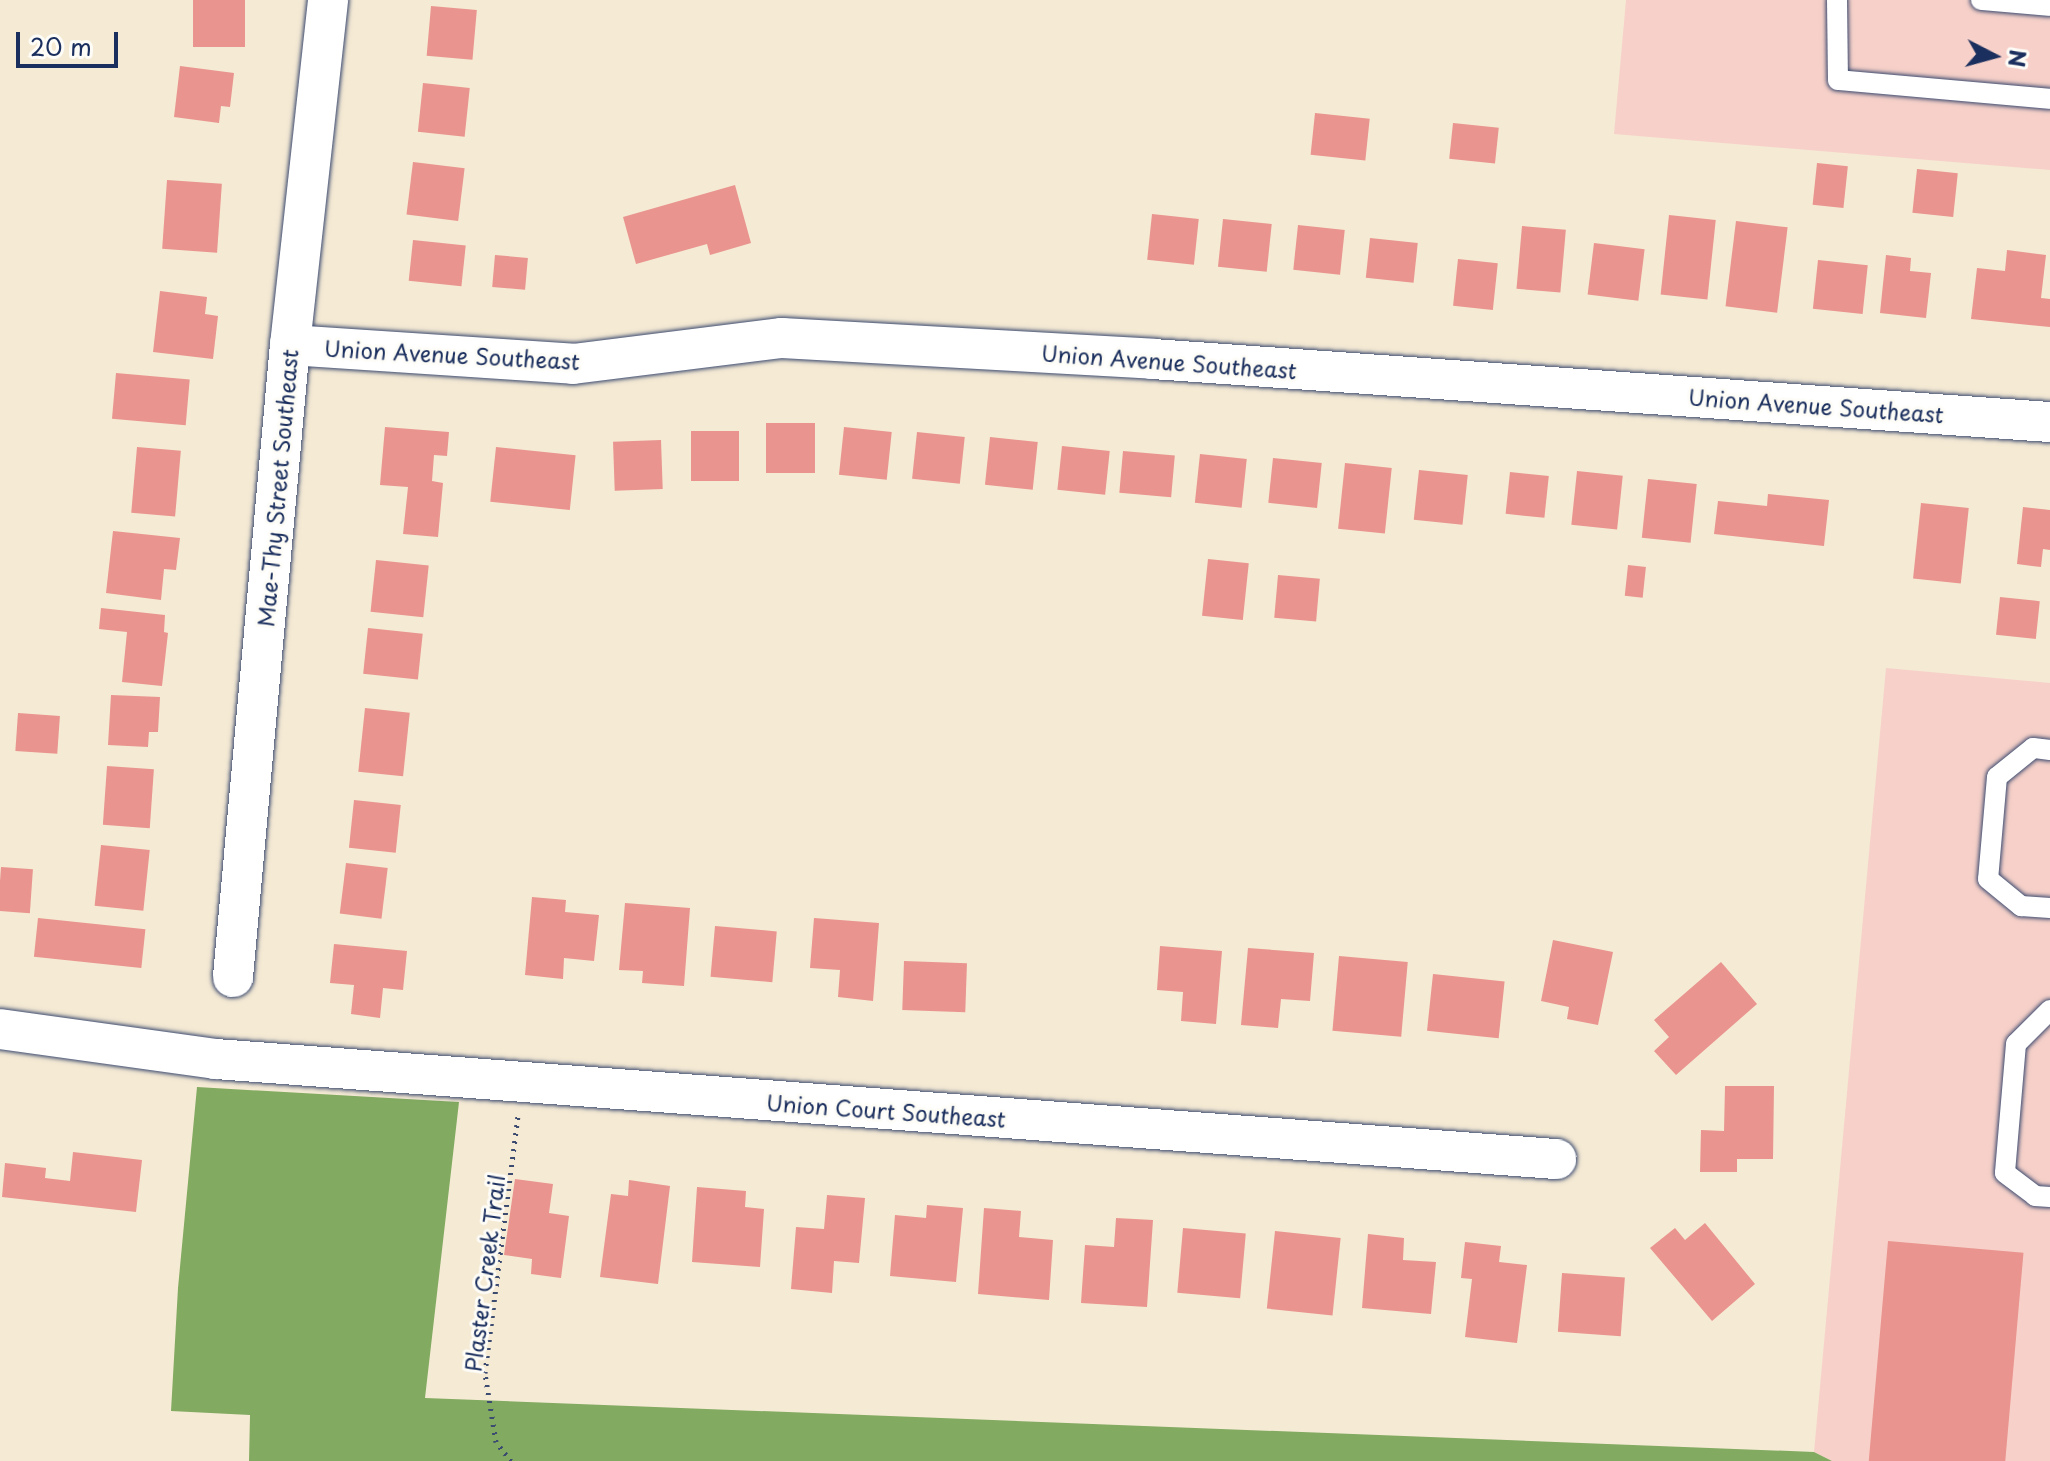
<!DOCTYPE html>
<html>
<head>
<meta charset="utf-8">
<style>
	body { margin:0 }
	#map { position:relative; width:2050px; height:1461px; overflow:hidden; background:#f5ead4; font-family:"Playpen Sans",sans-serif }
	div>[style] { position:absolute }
	.built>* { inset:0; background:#f7d1c9 }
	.forest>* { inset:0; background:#82aa61 }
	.building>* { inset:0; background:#e9948e; transform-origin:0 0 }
	.path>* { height:5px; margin-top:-2.5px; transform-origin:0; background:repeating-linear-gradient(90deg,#3c4b70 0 2px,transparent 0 8px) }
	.roads { filter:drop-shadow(0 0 2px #3c4b70) drop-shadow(0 0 2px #3c4b70) }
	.lane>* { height:20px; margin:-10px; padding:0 10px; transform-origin:10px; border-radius:10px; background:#fff }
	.street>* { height:40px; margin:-20px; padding:0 20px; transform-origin:20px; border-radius:20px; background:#fff }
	span { translate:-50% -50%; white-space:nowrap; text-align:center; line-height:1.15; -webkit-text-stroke:6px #fdfcf7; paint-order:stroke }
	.street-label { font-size:22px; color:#1b2f5e }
	.north { position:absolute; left:1954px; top:16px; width:80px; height:80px; -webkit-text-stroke:6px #fdfcf7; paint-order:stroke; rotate:96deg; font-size:22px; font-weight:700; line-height:32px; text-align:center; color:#1b2f5e }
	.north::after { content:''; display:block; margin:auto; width:28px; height:36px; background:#1b2f5e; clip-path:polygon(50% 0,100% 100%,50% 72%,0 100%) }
	.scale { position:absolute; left:16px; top:32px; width:102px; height:36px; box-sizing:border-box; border:4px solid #1b2f5e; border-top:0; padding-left:10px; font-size:24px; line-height:28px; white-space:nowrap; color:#1b2f5e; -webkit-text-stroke:6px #fdfcf7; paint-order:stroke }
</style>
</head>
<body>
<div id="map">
	<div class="built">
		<i style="clip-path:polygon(1626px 0,2050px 0,2050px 170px,1614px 134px)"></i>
		<i style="clip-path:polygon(1886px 668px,2050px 683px,2050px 1461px,1832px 1461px,1814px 1452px)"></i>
	</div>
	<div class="forest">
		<i style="clip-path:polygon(197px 1087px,459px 1102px,425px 1398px,1814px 1452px,1832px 1461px,249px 1461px,250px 1415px,171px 1411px,178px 1288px)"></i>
	</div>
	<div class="building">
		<i style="left:193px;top:0;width:52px;height:47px"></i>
		<i style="left:431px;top:6px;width:46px;height:50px;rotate:5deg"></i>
		<i style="clip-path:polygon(180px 66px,234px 73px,230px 107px,221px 106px,219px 123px,174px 117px)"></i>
		<i style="left:423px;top:83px;width:47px;height:49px;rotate:6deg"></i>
		<i style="left:1315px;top:113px;width:55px;height:42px;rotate:6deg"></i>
		<i style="left:1453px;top:123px;width:46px;height:36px;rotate:6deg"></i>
		<i style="left:413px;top:162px;width:52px;height:53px;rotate:7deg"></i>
		<i style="left:1817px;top:163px;width:31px;height:42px;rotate:6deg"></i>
		<i style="left:1917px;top:169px;width:41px;height:44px;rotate:6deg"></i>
		<i style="left:167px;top:180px;width:55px;height:69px;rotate:4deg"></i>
		<i style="clip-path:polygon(735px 185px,751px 243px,710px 255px,707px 244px,636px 264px,623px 217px)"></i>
		<i style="left:1152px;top:214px;width:47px;height:46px;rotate:6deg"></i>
		<i style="left:1669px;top:215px;width:47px;height:80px;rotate:6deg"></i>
		<i style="left:1223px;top:219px;width:49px;height:48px;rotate:6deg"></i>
		<i style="left:1736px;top:221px;width:52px;height:86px;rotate:7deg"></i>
		<i style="left:1298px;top:225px;width:47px;height:45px;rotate:6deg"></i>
		<i style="left:1522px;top:226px;width:44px;height:63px;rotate:5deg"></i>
		<i style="left:1370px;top:238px;width:48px;height:40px;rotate:6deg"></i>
		<i style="left:413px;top:240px;width:53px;height:41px;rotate:6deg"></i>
		<i style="left:1594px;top:243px;width:51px;height:52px;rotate:7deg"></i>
		<i style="clip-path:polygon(2007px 250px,2046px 255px,2041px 298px,2050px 299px,2050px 327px,1971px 319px,1977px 268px,2005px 271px)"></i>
		<i style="left:495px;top:255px;width:33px;height:32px;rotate:5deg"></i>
		<i style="clip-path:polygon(1886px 255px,1911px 258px,1910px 271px,1931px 273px,1926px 318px,1880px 313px)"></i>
		<i style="left:1458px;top:259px;width:40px;height:47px;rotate:6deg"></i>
		<i style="left:1818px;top:260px;width:50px;height:49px;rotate:6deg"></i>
		<i style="clip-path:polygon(160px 291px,207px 297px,205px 314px,218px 316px,213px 359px,153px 352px)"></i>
		<i style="left:116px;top:373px;width:74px;height:46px;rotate:5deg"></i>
		<i style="left:766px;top:423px;width:49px;height:50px"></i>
		<i style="clip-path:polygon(385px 427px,449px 432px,447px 456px,434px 455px,432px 481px,443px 483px,438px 537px,403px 534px,408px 487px,380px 485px)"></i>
		<i style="left:844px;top:427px;width:48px;height:48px;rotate:6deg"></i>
		<i style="left:691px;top:431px;width:48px;height:50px"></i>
		<i style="left:917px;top:432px;width:48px;height:47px;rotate:6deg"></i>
		<i style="left:990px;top:437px;width:48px;height:48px;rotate:6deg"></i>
		<i style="left:661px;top:440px;width:49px;height:48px;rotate:88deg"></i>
		<i style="left:1062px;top:446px;width:48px;height:44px;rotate:6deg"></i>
		<i style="left:137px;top:447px;width:44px;height:66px;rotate:5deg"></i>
		<i style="left:496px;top:447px;width:80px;height:55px;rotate:6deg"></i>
		<i style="left:1123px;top:451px;width:52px;height:42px;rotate:5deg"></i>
		<i style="left:1200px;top:454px;width:47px;height:49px;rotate:6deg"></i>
		<i style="left:1273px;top:458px;width:49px;height:45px;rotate:6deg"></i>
		<i style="left:1345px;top:463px;width:47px;height:66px;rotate:6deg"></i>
		<i style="left:1419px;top:470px;width:49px;height:50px;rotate:6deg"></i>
		<i style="left:1577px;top:471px;width:46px;height:54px;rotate:6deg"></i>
		<i style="left:1510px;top:472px;width:39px;height:42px;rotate:6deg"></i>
		<i style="left:1648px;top:479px;width:49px;height:59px;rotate:6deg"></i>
		<i style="clip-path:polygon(1768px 494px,1829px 500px,1824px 546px,1714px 534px,1718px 501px,1767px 506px)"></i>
		<i style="left:1921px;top:503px;width:48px;height:76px;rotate:6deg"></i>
		<i style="clip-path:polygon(2023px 507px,2050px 510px,2050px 550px,2043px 549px,2041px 567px,2017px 564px)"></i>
		<i style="clip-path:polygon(113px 531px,180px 538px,176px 570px,164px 569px,161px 600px,106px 593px)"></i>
		<i style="left:1208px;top:559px;width:41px;height:57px;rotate:6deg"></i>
		<i style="left:376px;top:560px;width:53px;height:52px;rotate:6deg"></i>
		<i style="left:1628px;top:565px;width:18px;height:31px;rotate:6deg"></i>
		<i style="left:1278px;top:575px;width:42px;height:43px;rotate:5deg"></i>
		<i style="left:2000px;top:597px;width:40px;height:38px;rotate:6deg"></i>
		<i style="clip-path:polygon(101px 608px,165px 615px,164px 632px,168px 633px,162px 686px,122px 682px,127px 632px,99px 629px)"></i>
		<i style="left:368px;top:628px;width:55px;height:46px;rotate:6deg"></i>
		<i style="clip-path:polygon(111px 695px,160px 697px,158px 732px,149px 732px,148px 747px,108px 745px)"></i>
		<i style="left:365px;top:708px;width:45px;height:64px;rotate:6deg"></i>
		<i style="left:18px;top:713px;width:42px;height:38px;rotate:4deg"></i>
		<i style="left:107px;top:766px;width:47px;height:59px;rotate:4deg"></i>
		<i style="left:354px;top:800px;width:47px;height:48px;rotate:6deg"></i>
		<i style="left:101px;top:845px;width:49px;height:61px;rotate:6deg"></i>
		<i style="left:346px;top:863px;width:42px;height:51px;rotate:7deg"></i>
		<i style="left:1px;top:867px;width:32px;height:44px;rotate:4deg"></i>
		<i style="clip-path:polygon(532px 897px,566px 900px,565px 912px,599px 915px,594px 961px,564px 958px,563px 979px,525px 975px)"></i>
		<i style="clip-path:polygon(625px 903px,690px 908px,684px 986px,642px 983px,643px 971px,619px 970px)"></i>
		<i style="left:38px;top:918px;width:108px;height:39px;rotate:6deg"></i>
		<i style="clip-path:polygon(814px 918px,879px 923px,873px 1001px,838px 997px,840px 970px,810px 968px)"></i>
		<i style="left:715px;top:926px;width:62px;height:51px;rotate:5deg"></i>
		<i style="clip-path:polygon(1553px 940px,1613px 952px,1598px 1025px,1567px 1019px,1569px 1007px,1541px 1001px)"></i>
		<i style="clip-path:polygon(334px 944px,407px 951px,403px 990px,383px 988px,380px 1018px,351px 1014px,354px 985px,330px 983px)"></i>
		<i style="clip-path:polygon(1160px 946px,1222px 951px,1216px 1024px,1181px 1021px,1183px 992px,1157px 990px)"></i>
		<i style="clip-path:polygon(1248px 948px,1314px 953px,1310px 1001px,1281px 999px,1278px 1028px,1241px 1025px)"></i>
		<i style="left:1339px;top:956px;width:69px;height:75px;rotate:5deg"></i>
		<i style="left:904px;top:961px;width:63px;height:49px;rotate:2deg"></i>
		<i style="clip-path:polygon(1721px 962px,1757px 1004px,1676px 1075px,1654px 1051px,1669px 1037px,1654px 1020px)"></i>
		<i style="left:1433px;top:974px;width:72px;height:57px;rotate:6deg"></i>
		<i style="clip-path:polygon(1725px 1086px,1774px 1086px,1773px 1159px,1737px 1159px,1737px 1172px,1700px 1172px,1701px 1130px,1724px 1131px)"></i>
		<i style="clip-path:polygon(73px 1152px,142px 1160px,136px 1212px,2px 1197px,5px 1163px,46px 1168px,45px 1178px,70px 1181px)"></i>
		<i style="clip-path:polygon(515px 1179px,553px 1184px,549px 1213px,569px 1216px,561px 1278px,531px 1274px,532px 1259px,504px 1255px)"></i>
		<i style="clip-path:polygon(629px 1180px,670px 1186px,658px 1284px,600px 1277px,611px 1194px,628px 1196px)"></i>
		<i style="clip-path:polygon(697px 1187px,746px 1191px,745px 1207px,764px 1209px,760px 1267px,692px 1262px)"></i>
		<i style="clip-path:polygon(827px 1195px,865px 1198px,859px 1263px,834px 1261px,832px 1293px,791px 1289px,796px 1227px,824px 1229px)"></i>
		<i style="clip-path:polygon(927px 1205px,963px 1208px,956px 1282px,890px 1276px,895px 1215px,926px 1218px)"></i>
		<i style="clip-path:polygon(984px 1208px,1021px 1211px,1019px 1237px,1053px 1240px,1049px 1300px,978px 1294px)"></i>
		<i style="clip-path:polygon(1116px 1218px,1153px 1220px,1147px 1307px,1081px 1303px,1085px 1245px,1114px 1247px)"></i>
		<i style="clip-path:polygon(1705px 1223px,1755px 1284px,1712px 1321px,1650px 1248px,1675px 1228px,1685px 1240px)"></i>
		<i style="left:1183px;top:1228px;width:63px;height:65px;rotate:5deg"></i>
		<i style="left:1275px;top:1231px;width:66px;height:78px;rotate:6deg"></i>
		<i style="clip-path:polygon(1368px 1234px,1404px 1238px,1403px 1260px,1436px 1262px,1431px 1314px,1362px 1308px)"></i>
		<i style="left:1888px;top:1241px;width:136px;height:221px;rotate:5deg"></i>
		<i style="clip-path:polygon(1465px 1242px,1501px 1246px,1499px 1262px,1527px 1265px,1517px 1343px,1465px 1337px,1472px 1279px,1461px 1278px)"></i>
		<i style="left:1562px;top:1273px;width:63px;height:59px;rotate:4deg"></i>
	</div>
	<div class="path">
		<i style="left:511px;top:1461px;width:24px;rotate:-128deg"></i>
		<i style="left:496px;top:1442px;width:70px;rotate:-99.1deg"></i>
		<i style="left:485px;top:1373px;width:259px;rotate:-82.7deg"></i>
	</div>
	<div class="roads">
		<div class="lane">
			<i style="left:1837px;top:0;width:80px;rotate:89.3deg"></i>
			<i style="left:1838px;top:80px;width:213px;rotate:5.1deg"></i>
			<i style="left:1981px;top:0;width:69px;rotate:5deg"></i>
			<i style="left:2050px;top:750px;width:17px;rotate:-173deg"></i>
			<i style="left:2033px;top:748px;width:46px;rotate:141.1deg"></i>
			<i style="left:1997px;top:777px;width:102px;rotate:95deg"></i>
			<i style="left:1988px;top:879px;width:43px;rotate:39.3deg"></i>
			<i style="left:2021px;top:906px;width:29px;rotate:4deg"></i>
			<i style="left:2050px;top:1010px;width:48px;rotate:135deg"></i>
			<i style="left:2016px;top:1044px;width:129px;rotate:94.9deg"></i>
			<i style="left:2005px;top:1173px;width:38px;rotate:37deg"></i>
			<i style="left:2035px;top:1196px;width:15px;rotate:4deg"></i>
		</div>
		<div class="street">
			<i style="left:290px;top:345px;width:284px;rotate:3.8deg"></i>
			<i style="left:573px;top:364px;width:211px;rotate:-7.1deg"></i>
			<i style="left:782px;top:338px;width:372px;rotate:3.2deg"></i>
			<i style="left:1153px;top:359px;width:899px;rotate:4.02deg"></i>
			<i style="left:233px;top:977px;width:635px;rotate:-84.85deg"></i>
			<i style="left:290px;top:345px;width:347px;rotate:-83.7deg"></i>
			<i style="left:0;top:1029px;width:218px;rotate:7.9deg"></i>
			<i style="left:216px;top:1059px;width:1344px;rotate:4.27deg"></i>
		</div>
	</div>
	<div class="street-label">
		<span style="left:452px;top:354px;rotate:3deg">Union Avenue Southeast</span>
		<span style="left:1169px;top:361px;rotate:4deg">Union Avenue Southeast</span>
		<span style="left:1816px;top:405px;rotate:4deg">Union Avenue Southeast</span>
		<span style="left:277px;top:488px;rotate:-85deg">Mae-Thy Street Southeast</span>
		<span style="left:886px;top:1110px;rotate:4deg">Union Court Southeast</span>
		<span style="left:484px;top:1273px;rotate:-83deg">Plaster Creek Trail</span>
	</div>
	<div class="north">N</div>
	<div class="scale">20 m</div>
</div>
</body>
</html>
